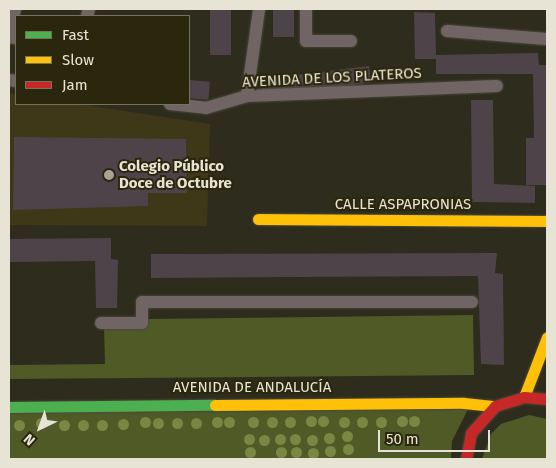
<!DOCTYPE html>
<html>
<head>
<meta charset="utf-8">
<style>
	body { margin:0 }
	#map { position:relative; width:556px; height:468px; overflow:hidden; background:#2e2c1d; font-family:"Fira Sans",sans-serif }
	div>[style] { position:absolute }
	.built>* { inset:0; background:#3e3718 }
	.green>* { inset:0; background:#4f5a27 }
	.building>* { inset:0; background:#4e4348; transform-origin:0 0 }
	.roads { filter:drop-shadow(0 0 1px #4a493c) drop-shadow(0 0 1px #4a493c) }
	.street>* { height:12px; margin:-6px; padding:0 6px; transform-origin:6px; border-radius:6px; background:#706564 }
	.fast>* { height:11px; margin:-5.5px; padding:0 5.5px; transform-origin:5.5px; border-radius:5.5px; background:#4caf50 }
	.slow>* { height:11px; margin:-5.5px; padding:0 5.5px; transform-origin:5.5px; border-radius:5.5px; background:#ffc107 }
	.jam>* { height:11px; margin:-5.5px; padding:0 5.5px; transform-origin:5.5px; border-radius:5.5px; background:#c62828 }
	.trees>* { width:11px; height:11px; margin:-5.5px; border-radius:50%; background:#7a8742 }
	.dots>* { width:14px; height:14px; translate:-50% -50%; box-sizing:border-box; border:2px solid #2b270c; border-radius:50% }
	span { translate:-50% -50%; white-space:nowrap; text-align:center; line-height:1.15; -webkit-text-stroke:4px #2b270c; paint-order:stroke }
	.street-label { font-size:15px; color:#e7e4d5 }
	.poi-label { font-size:15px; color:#e7e4d5; font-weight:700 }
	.left { translate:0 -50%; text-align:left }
	.frame { position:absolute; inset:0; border:10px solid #e7e4d5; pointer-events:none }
	.legend { position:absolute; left:15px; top:15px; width:175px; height:90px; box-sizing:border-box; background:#2b270c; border:1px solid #76735c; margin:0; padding:6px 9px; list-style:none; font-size:15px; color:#e7e4d5 }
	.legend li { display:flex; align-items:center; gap:10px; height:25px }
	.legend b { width:25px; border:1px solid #76735c }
	.north { position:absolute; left:15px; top:403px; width:50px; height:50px; -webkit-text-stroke:4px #2b270c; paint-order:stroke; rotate:222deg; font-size:14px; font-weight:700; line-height:20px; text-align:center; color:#e7e4d5 }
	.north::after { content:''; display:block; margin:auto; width:18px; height:22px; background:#e7e4d5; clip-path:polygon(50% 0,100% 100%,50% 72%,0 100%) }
	.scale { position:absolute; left:378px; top:430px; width:112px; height:22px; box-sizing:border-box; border:2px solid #e7e4d5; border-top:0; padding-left:6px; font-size:15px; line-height:18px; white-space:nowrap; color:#e7e4d5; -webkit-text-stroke:4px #2b270c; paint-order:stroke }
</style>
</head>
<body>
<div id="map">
	<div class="built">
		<i style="clip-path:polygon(9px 93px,16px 94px,16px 104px,79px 104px,210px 124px,207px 226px,9px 225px)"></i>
	</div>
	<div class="green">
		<i style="clip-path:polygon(473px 315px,474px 375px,9px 379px,9px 365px,105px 364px,104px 327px,147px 326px,148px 319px)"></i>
		<i style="clip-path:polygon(468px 409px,452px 441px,451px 459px,9px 459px,9px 413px)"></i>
		<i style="clip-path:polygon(529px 415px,547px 419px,547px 459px,482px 459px,491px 434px,501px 424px)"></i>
	</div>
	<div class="building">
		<i style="left:210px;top:9px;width:21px;height:46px"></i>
		<i style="left:273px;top:9px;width:21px;height:28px"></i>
		<i style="clip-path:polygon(414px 12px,435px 13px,436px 55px,538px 53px,539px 65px,547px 65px,547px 185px,526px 185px,526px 138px,534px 138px,533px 74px,436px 74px,436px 59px,415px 59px)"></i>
		<i style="left:369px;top:66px;width:17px;height:109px;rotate:83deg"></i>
		<i style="left:189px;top:80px;width:21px;height:18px;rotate:5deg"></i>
		<i style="clip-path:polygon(471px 100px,493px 100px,494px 184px,535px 186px,535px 203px,472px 202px)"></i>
		<i style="clip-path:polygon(14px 137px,186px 139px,187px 193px,148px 193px,148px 206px,13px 210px)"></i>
		<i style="clip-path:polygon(111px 238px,111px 259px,118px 260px,117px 308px,96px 308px,95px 261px,9px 262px,9px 239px)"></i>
		<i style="clip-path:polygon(497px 253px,495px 273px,503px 274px,504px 365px,481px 364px,478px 276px,151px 278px,151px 254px)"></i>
	</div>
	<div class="roads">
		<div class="street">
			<i style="left:15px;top:9px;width:29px;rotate:102deg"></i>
			<i style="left:9px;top:37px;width:7px;rotate:8deg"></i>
			<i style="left:306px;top:9px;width:32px;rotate:90deg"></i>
			<i style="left:306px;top:41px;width:45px"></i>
			<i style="left:87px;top:16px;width:7px;rotate:-74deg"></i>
			<i style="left:447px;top:31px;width:100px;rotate:4.6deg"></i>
			<i style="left:9px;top:80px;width:7px;rotate:8deg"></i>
			<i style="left:247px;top:96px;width:88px;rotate:-82.1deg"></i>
			<i style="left:170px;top:104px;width:36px;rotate:6deg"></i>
			<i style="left:206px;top:108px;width:43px;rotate:-16.3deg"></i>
			<i style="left:247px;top:96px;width:250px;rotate:-2.3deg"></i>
			<i style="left:101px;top:323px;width:41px"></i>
			<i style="left:142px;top:323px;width:21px;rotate:-90deg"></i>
			<i style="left:142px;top:302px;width:330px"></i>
		</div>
		<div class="fast">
			<i style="left:9px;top:407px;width:206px;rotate:-0.6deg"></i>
		</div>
		<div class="slow">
			<i style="left:258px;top:219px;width:289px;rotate:0.4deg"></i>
			<i style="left:524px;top:397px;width:64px;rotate:-69deg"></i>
			<i style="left:215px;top:405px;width:249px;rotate:-0.5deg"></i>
			<i style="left:464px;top:403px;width:31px;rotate:6deg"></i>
		</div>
		<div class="jam">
			<i style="left:466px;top:459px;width:26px;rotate:-79deg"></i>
			<i style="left:471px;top:433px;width:36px;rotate:-48deg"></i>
			<i style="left:495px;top:406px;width:30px;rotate:-17deg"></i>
			<i style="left:524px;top:397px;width:23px;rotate:5deg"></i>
		</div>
	</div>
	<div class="trees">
		<i style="left:311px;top:421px"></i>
		<i style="left:323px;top:421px"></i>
		<i style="left:402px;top:421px"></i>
		<i style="left:414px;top:421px"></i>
		<i style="left:145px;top:422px"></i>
		<i style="left:217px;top:422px"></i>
		<i style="left:229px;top:422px"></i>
		<i style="left:253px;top:422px"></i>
		<i style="left:272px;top:422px"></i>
		<i style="left:290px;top:422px"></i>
		<i style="left:344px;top:422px"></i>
		<i style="left:362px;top:422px"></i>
		<i style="left:381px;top:422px"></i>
		<i style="left:41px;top:423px"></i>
		<i style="left:158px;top:423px"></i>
		<i style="left:177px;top:423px"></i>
		<i style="left:196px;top:423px"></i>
		<i style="left:123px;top:424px"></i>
		<i style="left:19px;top:425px"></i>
		<i style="left:64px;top:425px"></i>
		<i style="left:83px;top:425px"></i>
		<i style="left:102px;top:425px"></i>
		<i style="left:347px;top:436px"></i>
		<i style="left:329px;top:438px"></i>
		<i style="left:249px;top:439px"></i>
		<i style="left:280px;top:439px"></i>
		<i style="left:295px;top:439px"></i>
		<i style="left:264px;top:440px"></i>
		<i style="left:312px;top:440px"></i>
		<i style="left:348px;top:449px"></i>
		<i style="left:330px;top:451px"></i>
		<i style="left:250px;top:452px"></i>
		<i style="left:281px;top:452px"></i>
		<i style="left:296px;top:452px"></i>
		<i style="left:313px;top:453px"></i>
	</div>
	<div class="dots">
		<i style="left:109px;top:175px;background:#a6a495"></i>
	</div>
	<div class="street-label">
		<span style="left:332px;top:78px;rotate:-3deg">AVENIDA DE LOS PLATEROS</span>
		<span style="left:403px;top:205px">CALLE ASPAPRONIAS</span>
		<span style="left:252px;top:388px">AVENIDA DE ANDALUCÍA</span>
	</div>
	<div class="poi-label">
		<span class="left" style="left:119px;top:175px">Colegio Público<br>Doce de Octubre</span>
	</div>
	<div class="frame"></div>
	<ul class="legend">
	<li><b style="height:6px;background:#4caf50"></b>Fast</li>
	<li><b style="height:6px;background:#ffc107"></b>Slow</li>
	<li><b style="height:6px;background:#c62828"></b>Jam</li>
	</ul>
	<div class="north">N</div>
	<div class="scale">50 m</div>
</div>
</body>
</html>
